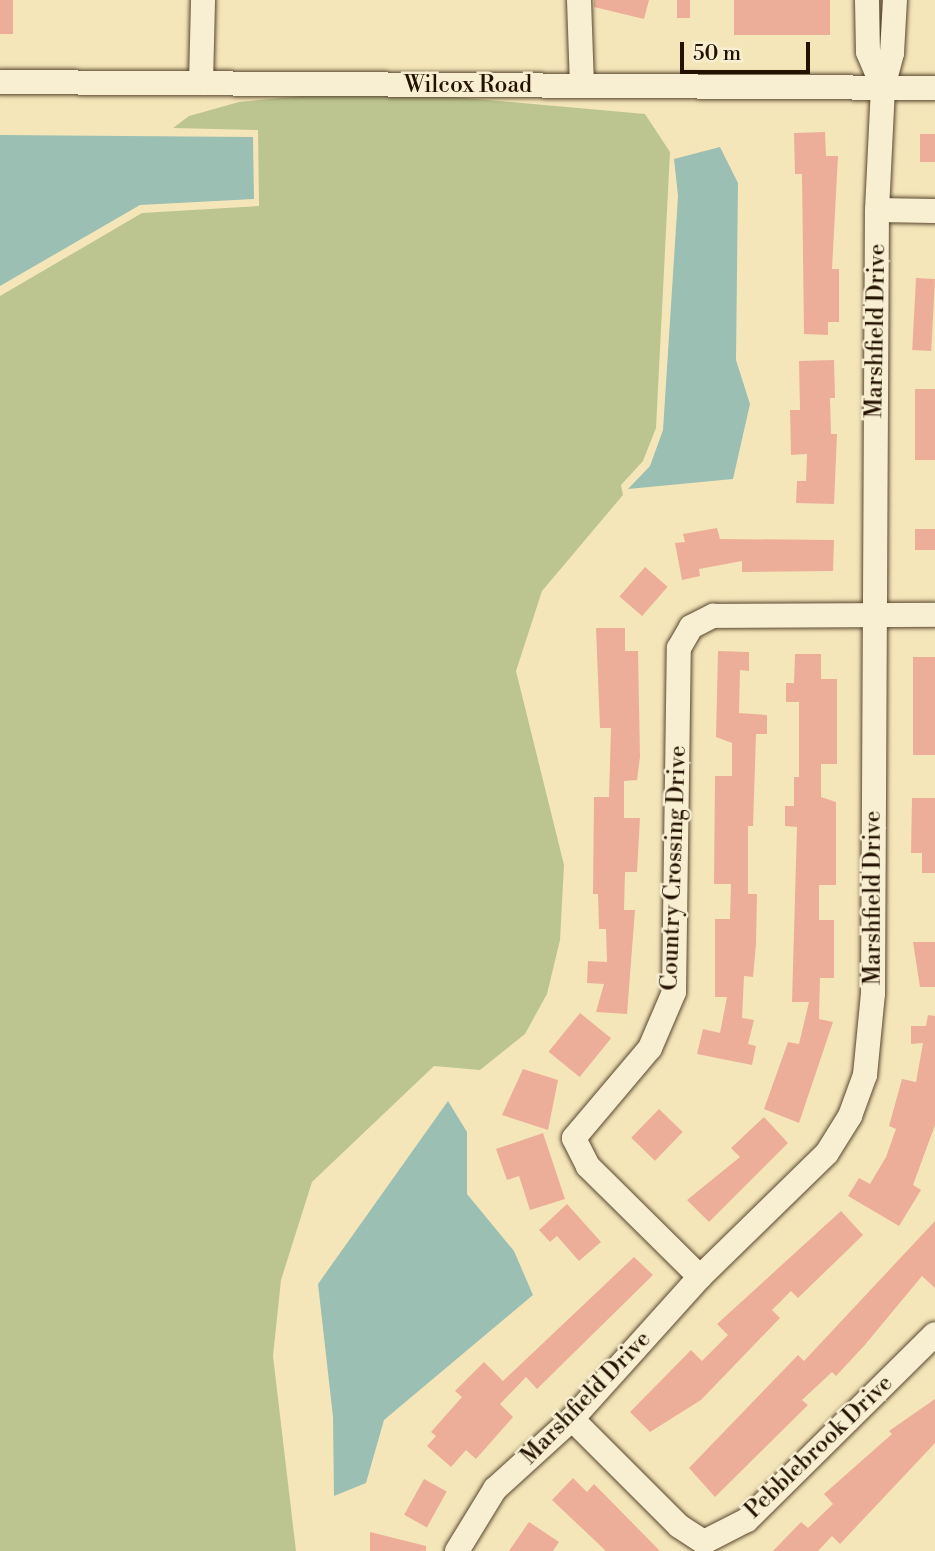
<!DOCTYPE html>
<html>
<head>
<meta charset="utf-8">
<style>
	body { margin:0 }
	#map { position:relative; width:935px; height:1551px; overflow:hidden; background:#f5e6ba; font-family:"Libre Bodoni",serif }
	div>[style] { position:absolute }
	.green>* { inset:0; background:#bcc590 }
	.water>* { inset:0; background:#9cbfb3 }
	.building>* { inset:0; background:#ecae99; transform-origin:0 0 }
	.roads { filter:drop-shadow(0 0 2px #58472e) drop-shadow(0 0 2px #58472e) }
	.minor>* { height:24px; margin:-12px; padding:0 12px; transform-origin:12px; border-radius:12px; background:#f8efd2 }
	span { translate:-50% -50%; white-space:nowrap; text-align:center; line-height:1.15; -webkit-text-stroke:5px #f8efd2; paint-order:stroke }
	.street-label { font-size:23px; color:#241200 }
	.scale { position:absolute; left:680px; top:42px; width:130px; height:32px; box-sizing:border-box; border:4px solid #241200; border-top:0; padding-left:9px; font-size:21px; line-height:24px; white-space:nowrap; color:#241200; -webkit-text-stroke:5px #f8efd2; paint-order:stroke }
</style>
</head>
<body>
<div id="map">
	<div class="green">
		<i style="clip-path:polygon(323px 94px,431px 95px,645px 114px,670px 152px,656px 428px,643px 461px,621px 485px,623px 495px,542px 591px,516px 671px,564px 865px,560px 940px,547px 994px,525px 1034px,480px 1070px,434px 1066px,312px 1182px,281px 1280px,273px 1356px,296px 1551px,0 1551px,0 296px,142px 213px,259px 206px,258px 130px,173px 128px,189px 116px,239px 102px)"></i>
	</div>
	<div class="water">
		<i style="clip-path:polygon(0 135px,253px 137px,254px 199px,140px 205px,0 286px)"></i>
		<i style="clip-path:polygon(720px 147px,738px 183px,736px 360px,750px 404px,733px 479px,628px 489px,650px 466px,663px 430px,678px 196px,674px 159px)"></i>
		<i style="clip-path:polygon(448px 1101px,467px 1132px,467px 1194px,514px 1251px,533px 1295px,384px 1420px,366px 1483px,334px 1496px,333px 1417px,318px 1284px)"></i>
	</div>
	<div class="building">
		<i style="left:0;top:0;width:13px;height:34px"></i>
		<i style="clip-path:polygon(594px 0,649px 0,644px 19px,594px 7px)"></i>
		<i style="left:677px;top:0;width:13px;height:18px"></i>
		<i style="left:734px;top:0;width:96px;height:35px"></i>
		<i style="clip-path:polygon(825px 132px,826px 156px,838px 156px,832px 269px,839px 269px,839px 322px,828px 322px,828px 335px,804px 334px,802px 174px,795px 174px,794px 133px)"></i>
		<i style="left:920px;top:134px;width:15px;height:28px"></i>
		<i style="left:916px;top:278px;width:19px;height:72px;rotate:3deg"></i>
		<i style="clip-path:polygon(834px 360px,835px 398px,830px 398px,831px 434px,837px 434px,834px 504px,796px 503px,797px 481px,806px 481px,807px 454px,791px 455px,790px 410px,800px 410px,799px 361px)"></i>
		<i style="left:935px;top:389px;width:71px;height:20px;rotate:90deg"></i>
		<i style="clip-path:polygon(717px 528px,720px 539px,834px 540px,833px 571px,742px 572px,742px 561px,699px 569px,700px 576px,682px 580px,675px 543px,685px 542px,683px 534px)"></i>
		<i style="left:915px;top:529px;width:20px;height:21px"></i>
		<i style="left:645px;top:567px;width:30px;height:39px;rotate:41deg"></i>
		<i style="clip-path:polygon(596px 628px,625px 628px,625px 651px,638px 651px,640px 757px,637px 780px,624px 781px,624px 818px,640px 818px,637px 872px,625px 872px,624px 910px,635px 910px,627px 1014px,596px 1012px,604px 984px,587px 983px,588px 961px,607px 962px,606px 929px,599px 929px,598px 894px,593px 894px,594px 797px,609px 797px,611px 728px,600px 728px)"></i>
		<i style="clip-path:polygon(718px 651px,749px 652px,749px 671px,740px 670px,739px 713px,767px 715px,767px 734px,756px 734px,753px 826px,748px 826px,748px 894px,757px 894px,756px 944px,753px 977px,744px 976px,742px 1018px,754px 1020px,748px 1044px,756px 1046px,752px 1065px,697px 1054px,703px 1029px,720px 1033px,727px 997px,715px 997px,715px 919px,730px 919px,731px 884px,714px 884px,715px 776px,732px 776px,732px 743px,716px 737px)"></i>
		<i style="clip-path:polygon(795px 654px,821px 654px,821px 679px,837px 679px,837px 764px,821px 764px,821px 797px,836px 802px,836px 885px,819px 885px,819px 920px,834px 920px,834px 978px,820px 978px,819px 1019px,833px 1022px,799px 1123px,764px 1109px,788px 1042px,799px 1044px,809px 1002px,792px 1002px,797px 827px,785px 826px,785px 806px,794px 806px,794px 777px,799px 777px,799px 702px,786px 702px,786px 683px,794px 683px)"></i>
		<i style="left:935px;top:657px;width:98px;height:22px;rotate:90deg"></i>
		<i style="clip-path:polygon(912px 798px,935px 798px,935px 873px,922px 873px,922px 853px,911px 853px)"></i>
		<i style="clip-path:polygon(913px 942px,935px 942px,935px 987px,920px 987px)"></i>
		<i style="left:580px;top:1013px;width:40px;height:50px;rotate:39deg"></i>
		<i style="clip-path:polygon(928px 1015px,935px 1016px,935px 1125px,913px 1185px,921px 1190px,899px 1226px,848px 1196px,859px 1178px,870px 1184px,886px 1157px,896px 1129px,889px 1126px,902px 1079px,916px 1082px,923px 1043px,911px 1044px,911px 1026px,926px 1026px)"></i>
		<i style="clip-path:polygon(523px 1069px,558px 1080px,548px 1130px,502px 1115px)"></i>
		<i style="left:659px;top:1109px;width:33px;height:40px;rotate:44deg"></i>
		<i style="clip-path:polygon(764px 1117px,788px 1143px,709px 1222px,687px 1200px,740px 1157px,731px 1148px)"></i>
		<i style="clip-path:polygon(543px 1133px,565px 1199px,530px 1210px,519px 1176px,507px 1180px,496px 1149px)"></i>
		<i style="clip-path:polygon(567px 1204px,601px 1242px,579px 1261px,557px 1236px,550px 1242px,539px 1230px)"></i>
		<i style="clip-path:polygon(841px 1211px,863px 1235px,798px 1298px,791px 1291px,772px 1310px,780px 1318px,701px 1400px,650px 1432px,630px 1412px,691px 1350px,702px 1361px,728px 1335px,717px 1324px)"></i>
		<i style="clip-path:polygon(935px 1221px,935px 1288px,922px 1276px,864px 1346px,836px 1376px,832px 1372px,802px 1400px,808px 1405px,715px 1497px,689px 1468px,798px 1355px,804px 1361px)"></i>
		<i style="clip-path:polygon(634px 1257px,653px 1275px,537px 1389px,526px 1377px,500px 1404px,513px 1417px,476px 1459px,466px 1450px,451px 1467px,427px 1446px,436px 1436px,431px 1432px,462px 1397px,455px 1391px,484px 1362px,503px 1381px)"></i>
		<i style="clip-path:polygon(935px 1399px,935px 1443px,840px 1544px,832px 1536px,818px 1551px,773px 1551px,801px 1522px,808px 1528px,833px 1504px,824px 1494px,892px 1434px,889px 1431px)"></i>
		<i style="clip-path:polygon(573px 1478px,587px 1492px,594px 1484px,660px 1551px,606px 1551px,552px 1500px)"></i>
		<i style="left:424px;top:1479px;width:26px;height:41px;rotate:29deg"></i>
		<i style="clip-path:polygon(529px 1522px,559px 1542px,553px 1551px,509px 1551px)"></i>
		<i style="clip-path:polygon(370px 1532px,426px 1546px,426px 1551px,370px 1551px)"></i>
	</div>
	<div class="roads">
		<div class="minor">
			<i style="left:579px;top:0;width:85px;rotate:88deg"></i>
			<i style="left:867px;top:0;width:52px;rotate:88.9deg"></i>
			<i style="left:868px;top:52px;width:38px;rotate:67deg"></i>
			<i style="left:0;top:82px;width:935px;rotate:0.37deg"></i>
			<i style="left:201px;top:83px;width:83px;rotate:-88.6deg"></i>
			<i style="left:877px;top:210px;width:58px;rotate:1deg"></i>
			<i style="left:700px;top:1277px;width:158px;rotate:-135.3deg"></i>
			<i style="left:588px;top:1166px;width:31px;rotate:-117deg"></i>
			<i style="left:574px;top:1138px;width:118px;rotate:-49.8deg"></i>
			<i style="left:650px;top:1048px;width:61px;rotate:-66.8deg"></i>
			<i style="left:674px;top:992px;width:344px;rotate:-89.2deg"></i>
			<i style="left:679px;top:648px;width:24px;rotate:-60deg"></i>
			<i style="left:691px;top:627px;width:25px;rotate:-27deg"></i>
			<i style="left:713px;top:616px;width:222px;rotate:-0.3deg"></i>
			<i style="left:572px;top:1419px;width:151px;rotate:45deg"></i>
			<i style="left:679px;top:1526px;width:30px;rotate:33deg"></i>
			<i style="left:704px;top:1542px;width:48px;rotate:-27.1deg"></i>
			<i style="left:747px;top:1520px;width:264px;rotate:-44.7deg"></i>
			<i style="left:457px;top:1551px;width:73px;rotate:-58.5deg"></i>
			<i style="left:495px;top:1489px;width:104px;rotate:-42.3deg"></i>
			<i style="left:572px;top:1419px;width:191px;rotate:-48deg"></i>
			<i style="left:700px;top:1277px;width:177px;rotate:-44.3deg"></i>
			<i style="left:827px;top:1153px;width:44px;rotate:-58.1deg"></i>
			<i style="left:850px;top:1116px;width:44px;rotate:-69.9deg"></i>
			<i style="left:865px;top:1075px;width:81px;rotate:-84.4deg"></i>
			<i style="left:873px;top:994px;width:784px;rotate:-89.71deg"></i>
			<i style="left:877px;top:210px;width:123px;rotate:-87.2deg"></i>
			<i style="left:883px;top:87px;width:35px;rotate:-75deg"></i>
			<i style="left:892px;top:53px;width:53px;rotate:-86.8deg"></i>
		</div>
	</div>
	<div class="street-label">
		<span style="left:468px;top:85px">Wilcox Road</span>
		<span style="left:876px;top:331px;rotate:-89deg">Marshfield Drive</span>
		<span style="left:674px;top:868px;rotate:-88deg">Country Crossing Drive</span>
		<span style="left:873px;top:898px;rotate:-90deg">Marshfield Drive</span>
		<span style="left:586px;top:1398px;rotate:-46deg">Marshfield Drive</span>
		<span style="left:819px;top:1447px;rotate:-44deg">Pebblebrook Drive</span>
	</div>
	<div class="scale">50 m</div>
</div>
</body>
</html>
